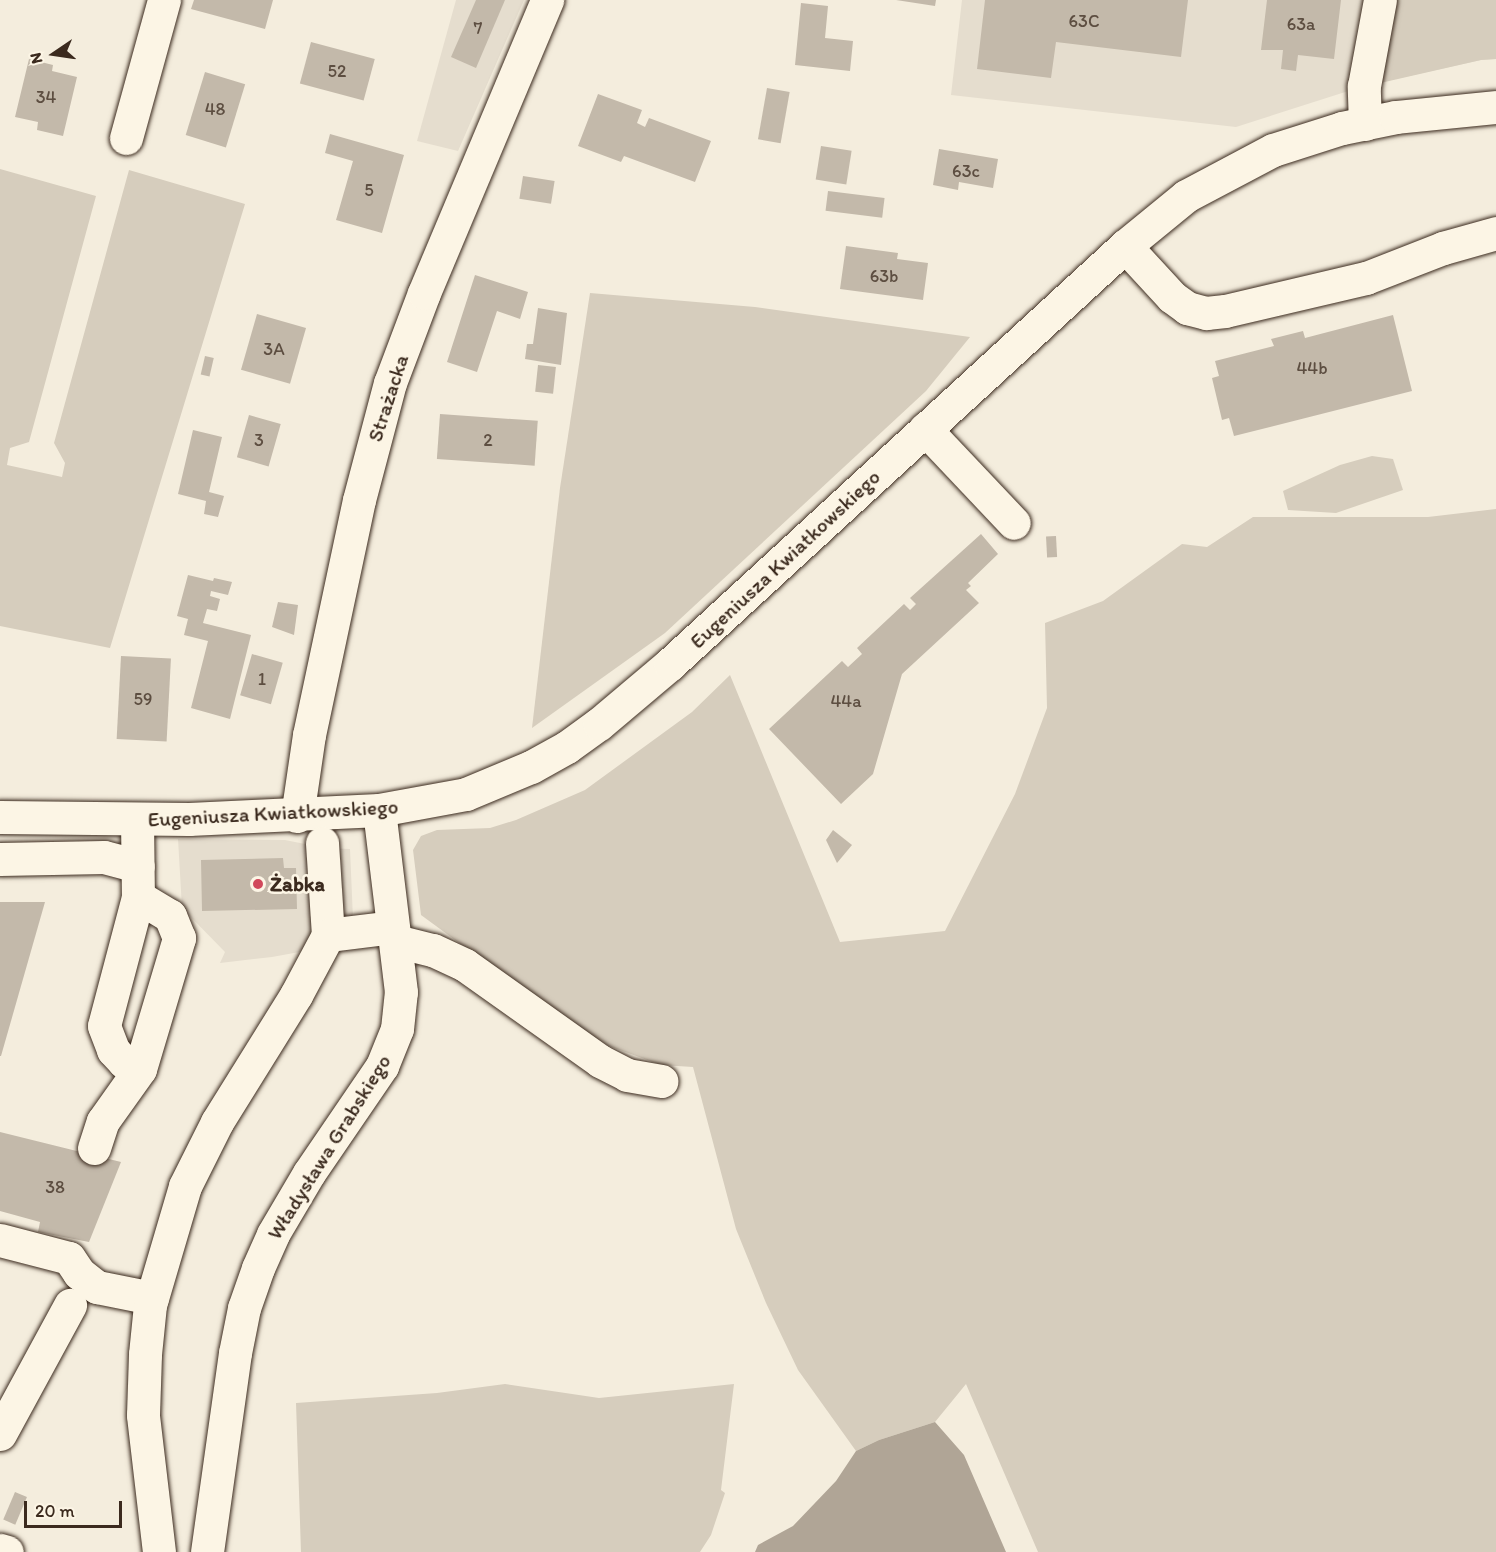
<!DOCTYPE html>
<html>
<head>
<meta charset="utf-8">
<style>
	body { margin:0 }
	#map { position:relative; width:1496px; height:1552px; overflow:hidden; background:#f4eddd; font-family:Itim,sans-serif }
	div>[style] { position:absolute }
	.built>* { inset:0; background:#e5ddce }
	.green>* { inset:0; background:#d6cdbd }
	.water>* { inset:0; background:#b0a596 }
	.building>* { inset:0; background:#c3b9aa; transform-origin:0 0 }
	.roads { filter:drop-shadow(0 0 2px #3b2a1e) drop-shadow(0 0 2px #3b2a1e) }
	.minor>* { height:33px; margin:-16.5px; padding:0 16.5px; transform-origin:16.5px; border-radius:16.5px; background:#fcf5e5 }
	.dots>* { width:16px; height:16px; translate:-50% -50%; box-sizing:border-box; border:3px solid #fcf5e5; border-radius:50% }
	span { translate:-50% -50%; white-space:nowrap; text-align:center; line-height:1.15; -webkit-text-stroke:5px #fcf5e5; paint-order:stroke }
	.number-label { font-size:18px; color:#5d4e41 }
	.number-label span { -webkit-text-stroke-width:0 }
	.street-label { font-size:21px; color:#3b2a1e }
	.poi-label { font-size:21px; color:#3b2a1e; font-weight:700 }
	.left { translate:0 -50%; text-align:left }
	.north { position:absolute; left:24px; top:24px; width:60px; height:60px; -webkit-text-stroke:4px #fcf5e5; paint-order:stroke; rotate:257deg; font-size:16px; font-weight:700; line-height:24px; text-align:center; color:#3b2a1e }
	.north::after { content:''; display:block; margin:auto; width:21px; height:27px; background:#3b2a1e; clip-path:polygon(50% 0,100% 100%,50% 72%,0 100%) }
	.scale { position:absolute; left:24px; top:1501px; width:98px; height:27px; box-sizing:border-box; border:3px solid #3b2a1e; border-top:0; padding-left:8px; font-size:18px; line-height:21px; white-space:nowrap; color:#3b2a1e; -webkit-text-stroke:4px #fcf5e5; paint-order:stroke }
</style>
</head>
<body>
<div id="map">
	<div class="built">
		<i style="clip-path:polygon(456px 0,524px 0,458px 151px,417px 141px)"></i>
		<i style="clip-path:polygon(962px 0,1496px 0,1496px 59px,1481px 60px,1364px 86px,1236px 127px,951px 95px)"></i>
		<i style="clip-path:polygon(178px 839px,285px 840px,325px 848px,350px 849px,354px 942px,272px 957px,220px 963px,225px 952px,182px 908px)"></i>
	</div>
	<div class="green">
		<i style="clip-path:polygon(1391px 0,1496px 0,1496px 59px,1481px 60px,1376px 84px)"></i>
		<i style="clip-path:polygon(0 169px,96px 196px,29px 442px,10px 448px,7px 465px,62px 477px,65px 463px,54px 443px,129px 170px,245px 204px,110px 648px,0 626px)"></i>
		<i style="clip-path:polygon(590px 293px,755px 307px,970px 337px,926px 391px,665px 633px,532px 728px,560px 488px)"></i>
		<i style="clip-path:polygon(1372px 456px,1393px 459px,1403px 490px,1336px 513px,1288px 510px,1283px 491px,1340px 465px)"></i>
		<i style="clip-path:polygon(1496px 509px,1496px 1552px,1038px 1552px,966px 1384px,935px 1422px,879px 1440px,856px 1451px,798px 1370px,766px 1303px,736px 1229px,693px 1067px,661px 1065px,609px 1046px,567px 1022px,421px 915px,413px 850px,421px 836px,437px 830px,490px 828px,516px 820px,585px 790px,692px 712px,730px 675px,840px 942px,945px 931px,1015px 794px,1047px 708px,1045px 623px,1103px 601px,1182px 544px,1207px 547px,1253px 517px,1428px 517px)"></i>
		<i style="clip-path:polygon(505px 1384px,599px 1398px,734px 1384px,721px 1490px,725px 1493px,711px 1535px,700px 1552px,301px 1552px,296px 1403px,437px 1393px)"></i>
	</div>
	<div class="water">
		<i style="clip-path:polygon(935px 1422px,964px 1455px,1006px 1552px,755px 1552px,758px 1545px,793px 1526px,836px 1481px,856px 1451px,879px 1440px)"></i>
	</div>
	<div class="building">
		<i style="clip-path:polygon(194px 0,273px 0,265px 29px,191px 9px)"></i>
		<i style="clip-path:polygon(476px 0,505px 0,476px 68px,451px 57px)"></i>
		<i style="clip-path:polygon(896px 0,936px 0,935px 6px)"></i>
		<i style="clip-path:polygon(985px 0,1188px 0,1181px 57px,1056px 42px,1051px 78px,977px 69px)"></i>
		<i style="clip-path:polygon(1267px 0,1341px 0,1334px 59px,1298px 55px,1296px 71px,1281px 69px,1283px 50px,1261px 50px)"></i>
		<i style="clip-path:polygon(801px 3px,828px 6px,825px 38px,853px 41px,850px 71px,795px 65px)"></i>
		<i style="left:311px;top:42px;width:66px;height:43px;rotate:15deg"></i>
		<i style="clip-path:polygon(29px 59px,53px 65px,52px 71px,77px 77px,63px 136px,37px 130px,38px 122px,15px 117px)"></i>
		<i style="left:205px;top:72px;width:42px;height:66px;rotate:17deg"></i>
		<i style="left:767px;top:88px;width:23px;height:52px;rotate:10deg"></i>
		<i style="clip-path:polygon(598px 94px,642px 110px,637px 123px,645px 127px,649px 118px,711px 141px,695px 182px,624px 156px,621px 162px,578px 146px)"></i>
		<i style="clip-path:polygon(330px 134px,404px 155px,382px 233px,336px 220px,353px 161px,325px 153px)"></i>
		<i style="left:821px;top:146px;width:31px;height:34px;rotate:9deg"></i>
		<i style="clip-path:polygon(939px 149px,998px 159px,993px 188px,959px 182px,958px 190px,933px 185px)"></i>
		<i style="left:523px;top:176px;width:32px;height:23px;rotate:9deg"></i>
		<i style="left:828px;top:191px;width:57px;height:20px;rotate:7deg"></i>
		<i style="clip-path:polygon(846px 246px,898px 253px,897px 259px,928px 263px,923px 300px,840px 289px)"></i>
		<i style="clip-path:polygon(475px 275px,528px 292px,520px 319px,497px 311px,477px 372px,447px 362px)"></i>
		<i style="clip-path:polygon(538px 308px,567px 313px,561px 365px,525px 359px,527px 344px,533px 344px)"></i>
		<i style="left:257px;top:314px;width:51px;height:58px;rotate:16deg"></i>
		<i style="clip-path:polygon(1393px 315px,1412px 391px,1234px 436px,1229px 418px,1222px 420px,1212px 378px,1219px 376px,1215px 361px,1274px 346px,1271px 339px,1303px 331px,1305px 338px)"></i>
		<i style="left:205px;top:356px;width:9px;height:19px;rotate:13deg"></i>
		<i style="left:538px;top:365px;width:18px;height:27px;rotate:6deg"></i>
		<i style="left:440px;top:414px;width:98px;height:45px;rotate:4deg"></i>
		<i style="left:249px;top:415px;width:33px;height:44px;rotate:16deg"></i>
		<i style="clip-path:polygon(193px 430px,222px 437px,209px 492px,224px 496px,218px 517px,204px 514px,206px 501px,178px 494px)"></i>
		<i style="clip-path:polygon(981px 534px,998px 554px,968px 583px,971px 586px,966px 590px,979px 603px,902px 674px,873px 774px,841px 804px,769px 729px,842px 661px,848px 667px,862px 654px,857px 648px,904px 604px,910px 610px,916px 604px,910px 598px)"></i>
		<i style="left:1056px;top:536px;width:21px;height:10px;rotate:87deg"></i>
		<i style="clip-path:polygon(188px 575px,213px 581px,214px 578px,232px 582px,228px 595px,211px 591px,210px 596px,220px 599px,217px 611px,207px 609px,203px 623px,251px 635px,230px 719px,191px 708px,208px 641px,184px 635px,188px 619px,177px 616px)"></i>
		<i style="clip-path:polygon(278px 602px,298px 605px,294px 635px,272px 627px)"></i>
		<i style="left:252px;top:654px;width:32px;height:43px;rotate:16deg"></i>
		<i style="left:121px;top:656px;width:50px;height:83px;rotate:3deg"></i>
		<i style="clip-path:polygon(833px 830px,852px 845px,837px 863px,826px 840px)"></i>
		<i style="clip-path:polygon(283px 858px,284px 868px,296px 868px,297px 909px,202px 911px,201px 860px)"></i>
		<i style="clip-path:polygon(0 902px,45px 902px,1px 1056px,0 1056px)"></i>
		<i style="clip-path:polygon(0 1132px,121px 1162px,89px 1242px,38px 1232px,40px 1222px,0 1211px)"></i>
		<i style="left:15px;top:1492px;width:13px;height:30px;rotate:23deg"></i>
	</div>
	<div class="roads">
		<div class="minor">
			<i style="left:1365px;top:124px;width:38px;rotate:-92deg"></i>
			<i style="left:1364px;top:86px;width:87px;rotate:-79.5deg"></i>
			<i style="left:126px;top:138px;width:143px;rotate:-74.6deg"></i>
			<i style="left:1125px;top:246px;width:69px;rotate:47.3deg"></i>
			<i style="left:1172px;top:297px;width:19px;rotate:36deg"></i>
			<i style="left:1187px;top:308px;width:20px;rotate:15deg"></i>
			<i style="left:1206px;top:313px;width:19px;rotate:-6deg"></i>
			<i style="left:1225px;top:311px;width:145px;rotate:-13.2deg"></i>
			<i style="left:1366px;top:278px;width:83px;rotate:-21.3deg"></i>
			<i style="left:1443px;top:248px;width:55px;rotate:-15.8deg"></i>
			<i style="left:925px;top:429px;width:129px;rotate:46.6deg"></i>
			<i style="left:297px;top:816px;width:82px;rotate:-81.6deg"></i>
			<i style="left:309px;top:735px;width:240px;rotate:-78deg"></i>
			<i style="left:359px;top:500px;width:121px;rotate:-75.2deg"></i>
			<i style="left:390px;top:383px;width:96px;rotate:-69.3deg"></i>
			<i style="left:424px;top:293px;width:318px;rotate:-67.2deg"></i>
			<i style="left:0;top:817px;width:189px;rotate:0.6deg"></i>
			<i style="left:189px;top:819px;width:190px;rotate:-2.7deg"></i>
			<i style="left:379px;top:810px;width:88px;rotate:-10.4deg"></i>
			<i style="left:466px;top:794px;width:70px;rotate:-22.6deg"></i>
			<i style="left:531px;top:767px;width:41px;rotate:-29.1deg"></i>
			<i style="left:567px;top:747px;width:39px;rotate:-36deg"></i>
			<i style="left:599px;top:724px;width:93px;rotate:-40.2deg"></i>
			<i style="left:670px;top:664px;width:618px;rotate:-42.57deg"></i>
			<i style="left:1125px;top:246px;width:79px;rotate:-39.3deg"></i>
			<i style="left:1186px;top:196px;width:98px;rotate:-27.9deg"></i>
			<i style="left:1273px;top:150px;width:72px;rotate:-17.7deg"></i>
			<i style="left:1342px;top:128px;width:55px;rotate:-11.5deg"></i>
			<i style="left:1396px;top:117px;width:100px;rotate:-5.7deg"></i>
			<i style="left:137px;top:819px;width:78px;rotate:89.3deg"></i>
			<i style="left:138px;top:897px;width:133px;rotate:104.8deg"></i>
			<i style="left:104px;top:1026px;width:26px;rotate:69deg"></i>
			<i style="left:113px;top:1050px;width:16px;rotate:47deg"></i>
			<i style="left:124px;top:1062px;width:17px;rotate:24deg"></i>
			<i style="left:322px;top:843px;width:92px;rotate:86.3deg"></i>
			<i style="left:0;top:859px;width:104px;rotate:-1.1deg"></i>
			<i style="left:104px;top:857px;width:35px;rotate:15deg"></i>
			<i style="left:396px;top:941px;width:38px;rotate:14deg"></i>
			<i style="left:433px;top:950px;width:35px;rotate:25deg"></i>
			<i style="left:465px;top:965px;width:166px;rotate:35.4deg"></i>
			<i style="left:600px;top:1061px;width:30px;rotate:27deg"></i>
			<i style="left:627px;top:1075px;width:35px;rotate:10deg"></i>
			<i style="left:94px;top:1148px;width:28px;rotate:-72deg"></i>
			<i style="left:103px;top:1121px;width:64px;rotate:-54.6deg"></i>
			<i style="left:140px;top:1069px;width:137px;rotate:-73.4deg"></i>
			<i style="left:179px;top:938px;width:24px;rotate:-112deg"></i>
			<i style="left:170px;top:916px;width:37px;rotate:-149deg"></i>
			<i style="left:0;top:1240px;width:71px;rotate:14.6deg"></i>
			<i style="left:69px;top:1258px;width:18px;rotate:56deg"></i>
			<i style="left:79px;top:1273px;width:23px;rotate:38deg"></i>
			<i style="left:97px;top:1287px;width:56px;rotate:11.3deg"></i>
			<i style="left:0;top:1434px;width:147px;rotate:-61.5deg"></i>
			<i style="left:0;top:1550px;width:7px;rotate:16deg"></i>
			<i style="left:159px;top:1552px;width:138px;rotate:-96.7deg"></i>
			<i style="left:143px;top:1415px;width:61px;rotate:-88.1deg"></i>
			<i style="left:145px;top:1354px;width:49px;rotate:-84.2deg"></i>
			<i style="left:150px;top:1305px;width:124px;rotate:-73.6deg"></i>
			<i style="left:185px;top:1186px;width:72px;rotate:-63.4deg"></i>
			<i style="left:217px;top:1122px;width:150px;rotate:-58.1deg"></i>
			<i style="left:296px;top:995px;width:68px;rotate:-61.9deg"></i>
			<i style="left:328px;top:935px;width:65px;rotate:-7deg"></i>
			<i style="left:207px;top:1552px;width:201px;rotate:-82deg"></i>
			<i style="left:235px;top:1353px;width:46px;rotate:-78.7deg"></i>
			<i style="left:244px;top:1308px;width:42px;rotate:-70.7deg"></i>
			<i style="left:258px;top:1268px;width:37px;rotate:-66deg"></i>
			<i style="left:273px;top:1234px;width:71px;rotate:-59.5deg"></i>
			<i style="left:309px;top:1173px;width:130px;rotate:-55.7deg"></i>
			<i style="left:382px;top:1066px;width:40px;rotate:-68deg"></i>
			<i style="left:397px;top:1029px;width:37px;rotate:-84deg"></i>
			<i style="left:401px;top:992px;width:183px;rotate:-96.9deg"></i>
		</div>
	</div>
	<div class="dots">
		<i style="left:258px;top:884px;background:#d1495b"></i>
	</div>
	<div class="number-label">
		<span style="left:1084px;top:21px">63C</span>
		<span style="left:1301px;top:24px">63a</span>
		<span style="left:478px;top:28px">7</span>
		<span style="left:337px;top:71px">52</span>
		<span style="left:46px;top:97px">34</span>
		<span style="left:215px;top:109px">48</span>
		<span style="left:966px;top:171px">63c</span>
		<span style="left:369px;top:190px">5</span>
		<span style="left:884px;top:276px">63b</span>
		<span style="left:274px;top:349px">3A</span>
		<span style="left:1312px;top:368px">44b</span>
		<span style="left:259px;top:440px">3</span>
		<span style="left:488px;top:440px">2</span>
		<span style="left:262px;top:679px">1</span>
		<span style="left:143px;top:699px">59</span>
		<span style="left:846px;top:701px">44a</span>
		<span style="left:55px;top:1187px">38</span>
	</div>
	<div class="street-label">
		<span style="left:388px;top:398px;rotate:-72deg">Strażacka</span>
		<span style="left:785px;top:559px;rotate:-43deg">Eugeniusza Kwiatkowskiego</span>
		<span style="left:273px;top:813px;rotate:-3deg">Eugeniusza Kwiatkowskiego</span>
		<span style="left:329px;top:1147px;rotate:-58deg">Władysława Grabskiego</span>
	</div>
	<div class="poi-label">
		<span class="left" style="left:270px;top:884px">Żabka</span>
	</div>
	<div class="north">N</div>
	<div class="scale">20 m</div>
</div>
</body>
</html>
